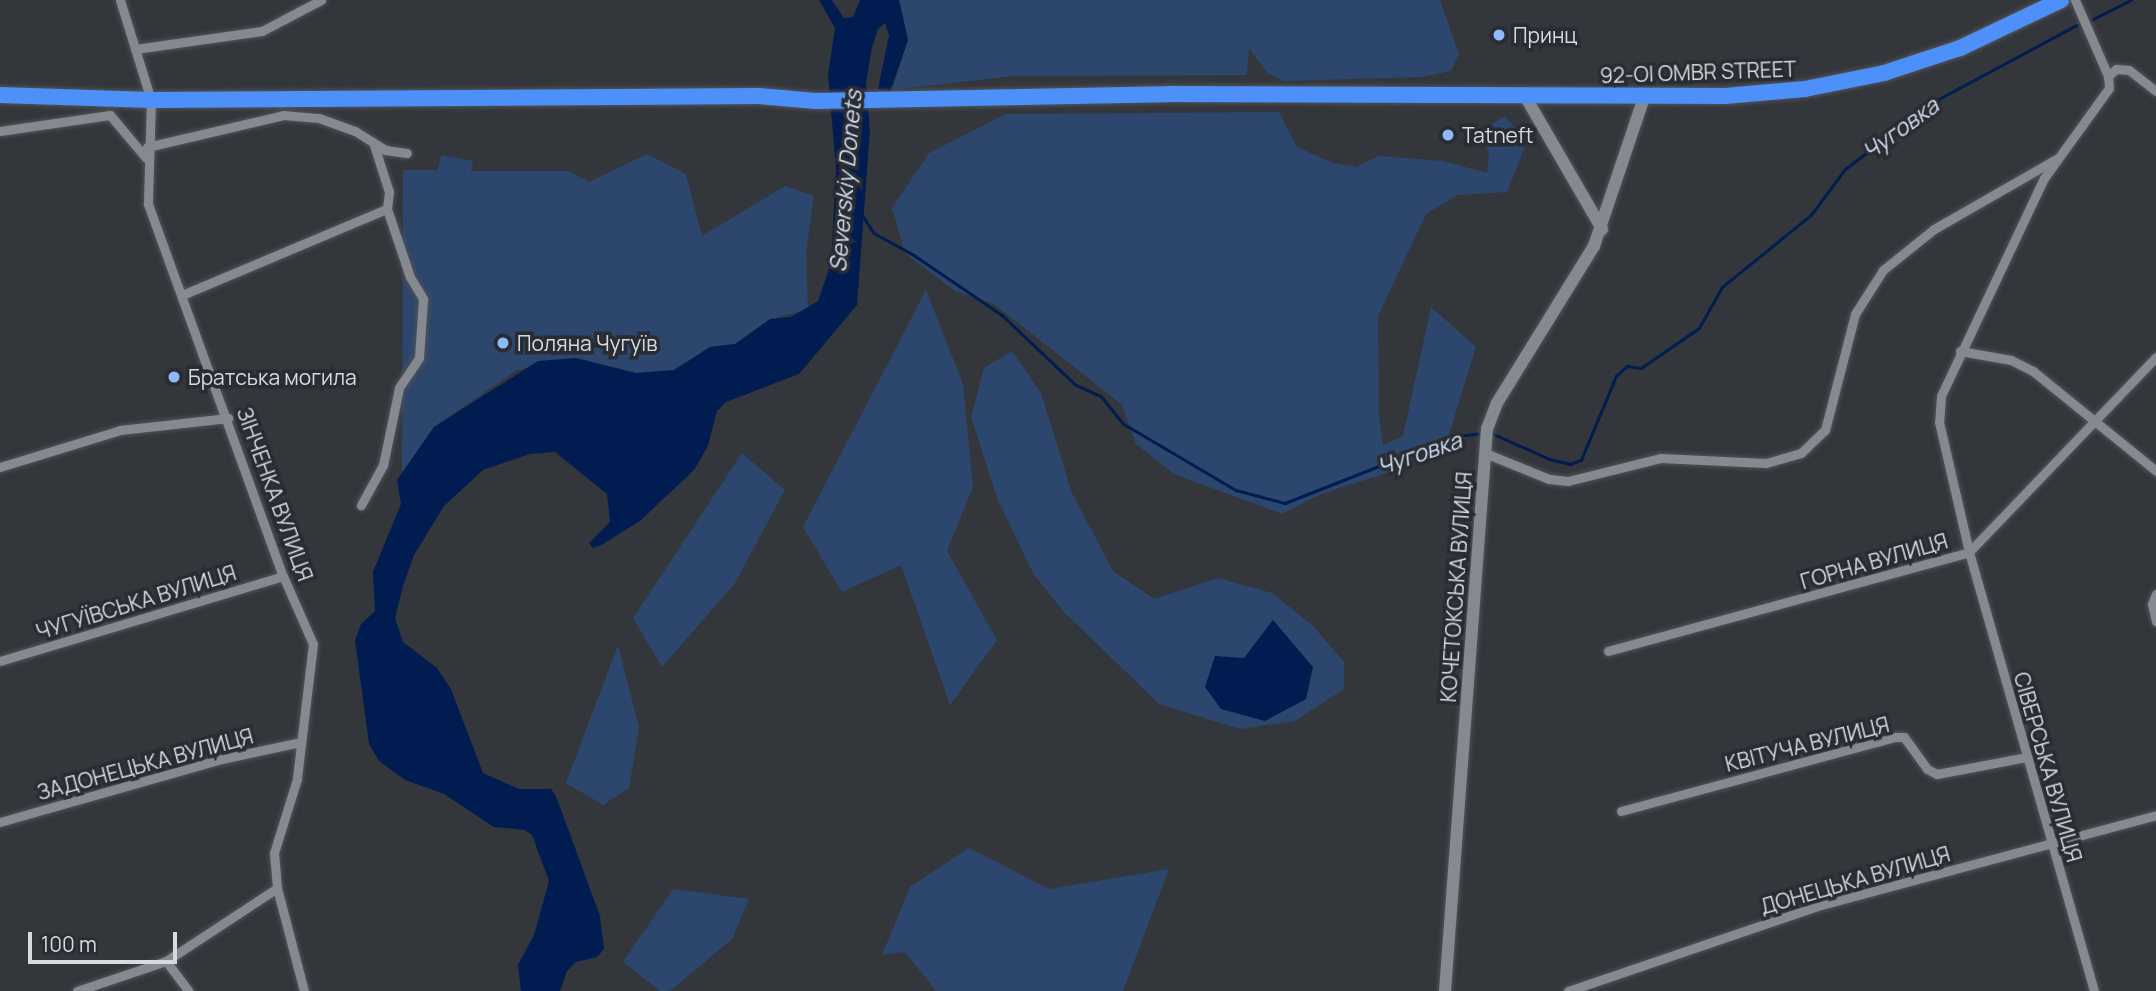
<!DOCTYPE html>
<html>
<head>
<meta charset="utf-8">
<style>
	body { margin:0 }
	#map { position:relative; width:2156px; height:991px; overflow:hidden; background:#33373c; font-family:Manrope,sans-serif }
	div>[style] { position:absolute }
	.green>* { inset:0; background:#2d466d }
	.water>* { inset:0; background:#001c51 }
	.stream>* { height:2.5px; margin:-1.25px; padding:0 1.25px; transform-origin:1.25px; border-radius:1.25px; background:#001c51 }
	.roads { filter:drop-shadow(0 0 2px #505357) drop-shadow(0 0 2px #505357) }
	.street>* { height:9px; margin:-4.5px; padding:0 4.5px; transform-origin:4.5px; border-radius:4.5px; background:#858990 }
	.secondary>* { height:12px; margin:-6px; padding:0 6px; transform-origin:6px; border-radius:6px; background:#858990 }
	.highway>* { height:16px; margin:-8px; padding:0 8px; transform-origin:8px; border-radius:8px; background:#4e90fa }
	.dots>* { width:19px; height:19px; translate:-50% -50%; box-sizing:border-box; border:4px solid #292c32; border-radius:50% }
	span { translate:-50% -50%; white-space:nowrap; text-align:center; line-height:1.15; -webkit-text-stroke:7px #292c32; paint-order:stroke }
	.poi-label { font-size:21px; color:#d8dade }
	.left { translate:0 -50%; text-align:left }
	.street-label { font-size:21px; color:#d8dade }
	.water-label { font-size:23px; color:#d1dced; font-style:italic }
	.scale { position:absolute; left:28px; top:932px; width:149px; height:32px; box-sizing:border-box; border:4px solid #d8dade; border-top:0; padding-left:9px; font-size:21px; line-height:24px; white-space:nowrap; color:#d8dade; -webkit-text-stroke:5px #292c32; paint-order:stroke }
</style>
</head>
<body>
<div id="map">
	<div class="green">
		<i style="clip-path:polygon(899px 0,1440px 0,1459px 54px,1451px 71px,1421px 77px,1284px 81px,1267px 73px,1249px 48px,1247px 75px,1012px 76px,892px 90px,908px 40px)"></i>
		<i style="clip-path:polygon(1279px 112px,1297px 147px,1333px 163px,1356px 167px,1378px 156px,1443px 161px,1487px 173px,1489px 152px,1479px 131px,1505px 116px,1527px 142px,1507px 192px,1458px 195px,1426px 214px,1378px 316px,1379px 418px,1383px 445px,1403px 436px,1431px 307px,1476px 347px,1446px 444px,1396px 470px,1321px 494px,1282px 514px,1174px 474px,1136px 444px,1122px 405px,994px 304px,955px 291px,905px 253px,892px 208px,929px 153px,1006px 114px)"></i>
		<i style="clip-path:polygon(647px 154px,686px 174px,702px 236px,785px 186px,814px 196px,806px 252px,808px 309px,776px 318px,735px 344px,710px 347px,674px 370px,636px 373px,576px 358px,517px 370px,434px 427px,402px 475px,403px 170px,438px 170px,441px 155px,473px 161px,471px 171px,569px 171px,589px 182px)"></i>
		<i style="clip-path:polygon(926px 290px,963px 384px,973px 487px,947px 551px,997px 640px,950px 705px,901px 565px,842px 592px,803px 527px)"></i>
		<i style="clip-path:polygon(1012px 351px,1041px 393px,1072px 493px,1113px 571px,1154px 599px,1218px 578px,1272px 593px,1312px 625px,1344px 662px,1344px 689px,1295px 721px,1240px 729px,1159px 704px,1063px 611px,1033px 573px,997px 498px,971px 417px,984px 368px)"></i>
		<i style="clip-path:polygon(742px 453px,785px 490px,735px 583px,662px 667px,633px 618px)"></i>
		<i style="clip-path:polygon(618px 645px,639px 728px,629px 788px,603px 805px,566px 783px)"></i>
		<i style="clip-path:polygon(969px 848px,1049px 889px,1169px 869px,1123px 991px,936px 991px,905px 952px,882px 955px,910px 887px)"></i>
		<i style="clip-path:polygon(673px 889px,749px 899px,732px 939px,670px 991px,660px 991px,623px 962px)"></i>
	</div>
	<div class="water">
		<i style="clip-path:polygon(819px 0,832px 0,844px 18px,853px 17px,860px 0,899px 0,908px 40px,890px 92px,878px 89px,889px 35px,885px 23px,878px 29px,872px 47px,866px 83px,870px 130px,857px 305px,799px 374px,726px 402px,717px 411px,708px 446px,694px 470px,640px 521px,603px 544px,593px 548px,589px 543px,610px 522px,607px 494px,555px 452px,530px 454px,483px 470px,444px 506px,414px 555px,403px 586px,395px 618px,403px 642px,437px 668px,451px 689px,483px 773px,519px 789px,551px 789px,556px 796px,600px 916px,604px 949px,597px 957px,576px 962px,567px 971px,560px 991px,521px 991px,518px 965px,534px 935px,549px 881px,532px 835px,525px 830px,494px 827px,444px 794px,405px 780px,379px 761px,369px 744px,355px 640px,361px 624px,375px 611px,373px 572px,401px 504px,397px 480px,434px 427px,538px 361px,576px 358px,636px 373px,674px 370px,710px 347px,735px 344px,770px 319px,791px 317px,818px 301px,831px 263px,836px 170px,828px 74px,835px 28px)"></i>
		<i style="clip-path:polygon(1273px 620px,1313px 667px,1306px 699px,1265px 721px,1221px 709px,1205px 687px,1215px 656px,1244px 658px)"></i>
	</div>
	<div class="stream">
		<i style="left:2093px;top:19px;width:42px;rotate:-26.6deg"></i>
		<i style="left:863px;top:216px;width:20px;rotate:57deg"></i>
		<i style="left:874px;top:233px;width:46px;rotate:28.8deg"></i>
		<i style="left:914px;top:255px;width:107px;rotate:34.3deg"></i>
		<i style="left:1002px;top:315px;width:102px;rotate:43.4deg"></i>
		<i style="left:1076px;top:385px;width:27px;rotate:24deg"></i>
		<i style="left:1101px;top:396px;width:36px;rotate:51deg"></i>
		<i style="left:1124px;top:424px;width:130px;rotate:30.5deg"></i>
		<i style="left:1236px;top:490px;width:51px;rotate:14.9deg"></i>
		<i style="left:1285px;top:503px;width:183px;rotate:-21.5deg"></i>
		<i style="left:1455px;top:436px;width:29px;rotate:-6deg"></i>
		<i style="left:1491px;top:433px;width:64px;rotate:23.8deg"></i>
		<i style="left:1550px;top:459px;width:21px;rotate:14deg"></i>
		<i style="left:1570px;top:464px;width:12px;rotate:-20deg"></i>
		<i style="left:1581px;top:460px;width:91px;rotate:-67.4deg"></i>
		<i style="left:1616px;top:376px;width:15px;rotate:-42deg"></i>
		<i style="left:1627px;top:366px;width:14px;rotate:8deg"></i>
		<i style="left:1641px;top:368px;width:70px;rotate:-34.6deg"></i>
		<i style="left:1699px;top:328px;width:47px;rotate:-60.7deg"></i>
		<i style="left:1722px;top:287px;width:114px;rotate:-39deg"></i>
		<i style="left:1811px;top:215px;width:57px;rotate:-53.5deg"></i>
		<i style="left:1845px;top:169px;width:113px;rotate:-37.1deg"></i>
		<i style="left:1935px;top:101px;width:161px;rotate:-28.2deg"></i>
	</div>
	<div class="roads">
		<div class="street">
			<i style="left:120px;top:0;width:105px;rotate:72.8deg"></i>
			<i style="left:151px;top:100px;width:104px;rotate:91.7deg"></i>
			<i style="left:148px;top:204px;width:396px;rotate:70.1deg"></i>
			<i style="left:283px;top:576px;width:74px;rotate:66.2deg"></i>
			<i style="left:313px;top:644px;width:136px;rotate:96.8deg"></i>
			<i style="left:297px;top:779px;width:77px;rotate:107.3deg"></i>
			<i style="left:274px;top:853px;width:35px;rotate:85deg"></i>
			<i style="left:277px;top:888px;width:106px;rotate:75.3deg"></i>
			<i style="left:2075px;top:0;width:83px;rotate:66.5deg"></i>
			<i style="left:2108px;top:76px;width:12px;rotate:85deg"></i>
			<i style="left:2109px;top:88px;width:111px;rotate:125.8deg"></i>
			<i style="left:2044px;top:178px;width:241px;rotate:115.3deg"></i>
			<i style="left:1941px;top:396px;width:26px;rotate:94deg"></i>
			<i style="left:1939px;top:422px;width:133px;rotate:77deg"></i>
			<i style="left:1969px;top:552px;width:456px;rotate:74.1deg"></i>
			<i style="left:135px;top:49px;width:128px;rotate:-8.1deg"></i>
			<i style="left:262px;top:31px;width:67px;rotate:-27.7deg"></i>
			<i style="left:2108px;top:76px;width:11px;rotate:-41deg"></i>
			<i style="left:2116px;top:69px;width:13px;rotate:4deg"></i>
			<i style="left:2129px;top:70px;width:34px;rotate:38deg"></i>
			<i style="left:0;top:131px;width:111px;rotate:-8.3deg"></i>
			<i style="left:110px;top:115px;width:56px;rotate:50.1deg"></i>
			<i style="left:374px;top:145px;width:49px;rotate:72.3deg"></i>
			<i style="left:389px;top:192px;width:17px;rotate:97deg"></i>
			<i style="left:147px;top:147px;width:140px;rotate:-13.2deg"></i>
			<i style="left:283px;top:115px;width:36px;rotate:5deg"></i>
			<i style="left:319px;top:118px;width:38px;rotate:20deg"></i>
			<i style="left:355px;top:131px;width:36px;rotate:32deg"></i>
			<i style="left:385px;top:150px;width:22px;rotate:8deg"></i>
			<i style="left:182px;top:295px;width:222px;rotate:-22.8deg"></i>
			<i style="left:387px;top:209px;width:72px;rotate:71.3deg"></i>
			<i style="left:410px;top:277px;width:26px;rotate:59deg"></i>
			<i style="left:423px;top:299px;width:59px;rotate:93.9deg"></i>
			<i style="left:419px;top:358px;width:36px;rotate:124deg"></i>
			<i style="left:399px;top:388px;width:79px;rotate:101.7deg"></i>
			<i style="left:383px;top:465px;width:46px;rotate:118.8deg"></i>
			<i style="left:1960px;top:351px;width:52px;rotate:10deg"></i>
			<i style="left:2011px;top:360px;width:25px;rotate:27deg"></i>
			<i style="left:2033px;top:371px;width:159px;rotate:39.1deg"></i>
			<i style="left:1485px;top:453px;width:69px;rotate:22.1deg"></i>
			<i style="left:1549px;top:479px;width:19px;rotate:6deg"></i>
			<i style="left:1568px;top:481px;width:95px;rotate:-14deg"></i>
			<i style="left:1660px;top:458px;width:106px;rotate:2.7deg"></i>
			<i style="left:1766px;top:463px;width:36px;rotate:-16deg"></i>
			<i style="left:1801px;top:453px;width:33px;rotate:-44deg"></i>
			<i style="left:1825px;top:430px;width:120px;rotate:-75.5deg"></i>
			<i style="left:1855px;top:314px;width:52px;rotate:-57.5deg"></i>
			<i style="left:1883px;top:270px;width:65px;rotate:-38.8deg"></i>
			<i style="left:1934px;top:229px;width:141px;rotate:-29.8deg"></i>
			<i style="left:0;top:467px;width:126px;rotate:-17.1deg"></i>
			<i style="left:120px;top:430px;width:109px;rotate:-6.3deg"></i>
			<i style="left:2156px;top:594px;width:11px;rotate:112deg"></i>
			<i style="left:2152px;top:604px;width:18px;rotate:77deg"></i>
			<i style="left:1608px;top:651px;width:374px;rotate:-15.3deg"></i>
			<i style="left:1969px;top:552px;width:270px;rotate:-46.2deg"></i>
			<i style="left:0;top:661px;width:295px;rotate:-16.7deg"></i>
			<i style="left:1621px;top:811px;width:285px;rotate:-15.1deg"></i>
			<i style="left:1896px;top:737px;width:8px"></i>
			<i style="left:1904px;top:737px;width:39px;rotate:54deg"></i>
			<i style="left:1927px;top:769px;width:11px;rotate:27deg"></i>
			<i style="left:1937px;top:774px;width:92px;rotate:-10.7deg"></i>
			<i style="left:0;top:822px;width:226px;rotate:-15.9deg"></i>
			<i style="left:217px;top:760px;width:85px;rotate:-12.2deg"></i>
			<i style="left:166px;top:961px;width:38px;rotate:53deg"></i>
			<i style="left:77px;top:991px;width:94px;rotate:-18.6deg"></i>
			<i style="left:166px;top:961px;width:133px;rotate:-33.3deg"></i>
			<i style="left:1568px;top:991px;width:267px;rotate:-18.8deg"></i>
			<i style="left:1821px;top:905px;width:347px;rotate:-15deg"></i>
		</div>
		<div class="secondary">
			<i style="left:1525px;top:96px;width:154px;rotate:59.9deg"></i>
			<i style="left:1445px;top:991px;width:564px;rotate:-85.73deg"></i>
			<i style="left:1487px;top:429px;width:28px;rotate:-69deg"></i>
			<i style="left:1497px;top:403px;width:185px;rotate:-58.3deg"></i>
			<i style="left:1594px;top:246px;width:157px;rotate:-71.4deg"></i>
		</div>
		<div class="highway">
			<i style="left:0;top:95px;width:151px;rotate:1.9deg"></i>
			<i style="left:151px;top:100px;width:608px;rotate:-0.38deg"></i>
			<i style="left:759px;top:96px;width:57px;rotate:5deg"></i>
			<i style="left:816px;top:101px;width:352px;rotate:-1.1deg"></i>
			<i style="left:1168px;top:94px;width:557px;rotate:0.21deg"></i>
			<i style="left:1725px;top:96px;width:80px;rotate:-5deg"></i>
			<i style="left:1805px;top:89px;width:81px;rotate:-11.4deg"></i>
			<i style="left:1884px;top:73px;width:80px;rotate:-18.2deg"></i>
			<i style="left:1960px;top:48px;width:112px;rotate:-25.4deg"></i>
		</div>
	</div>
	<div class="dots">
		<i style="left:1499px;top:35px;background:#8eb9fc"></i>
		<i style="left:1448px;top:135px;background:#8eb9fc"></i>
		<i style="left:503px;top:343px;background:#8eb9fc"></i>
		<i style="left:174px;top:377px;background:#8eb9fc"></i>
	</div>
	<div class="poi-label">
		<span class="left" style="left:1513px;top:35px">Принц</span>
		<span class="left" style="left:1462px;top:135px">Tatneft</span>
		<span class="left" style="left:517px;top:343px">Поляна Чугуїв</span>
		<span class="left" style="left:188px;top:377px">Братська могила</span>
	</div>
	<div class="street-label">
		<span style="left:1698px;top:72px;rotate:-2deg">92-OI OMBR STREET</span>
		<span style="left:275px;top:494px;rotate:70deg">ЗІНЧЕНКА ВУЛИЦЯ</span>
		<span style="left:1874px;top:561px;rotate:-16deg">ГОРНА ВУЛИЦЯ</span>
		<span style="left:1456px;top:587px;rotate:-86deg">КОЧЕТОКСЬКА ВУЛИЦЯ</span>
		<span style="left:136px;top:602px;rotate:-17deg">ЧУГУЇВСЬКА ВУЛИЦЯ</span>
		<span style="left:1807px;top:744px;rotate:-14deg">КВІТУЧА ВУЛИЦЯ</span>
		<span style="left:145px;top:764px;rotate:-15deg">ЗАДОНЕЦЬКА ВУЛИЦЯ</span>
		<span style="left:2048px;top:767px;rotate:74deg">СІВЕРСЬКА ВУЛИЦЯ</span>
		<span style="left:1855px;top:880px;rotate:-16deg">ДОНЕЦЬКА ВУЛИЦЯ</span>
	</div>
	<div class="water-label">
		<span style="left:1900px;top:128px;rotate:-36deg">Чуговка</span>
		<span style="left:845px;top:181px;rotate:-85deg">Severskiy Donets</span>
		<span style="left:1419px;top:453px;rotate:-19deg">Чуговка</span>
	</div>
	<div class="scale">100 m</div>
</div>
</body>
</html>
